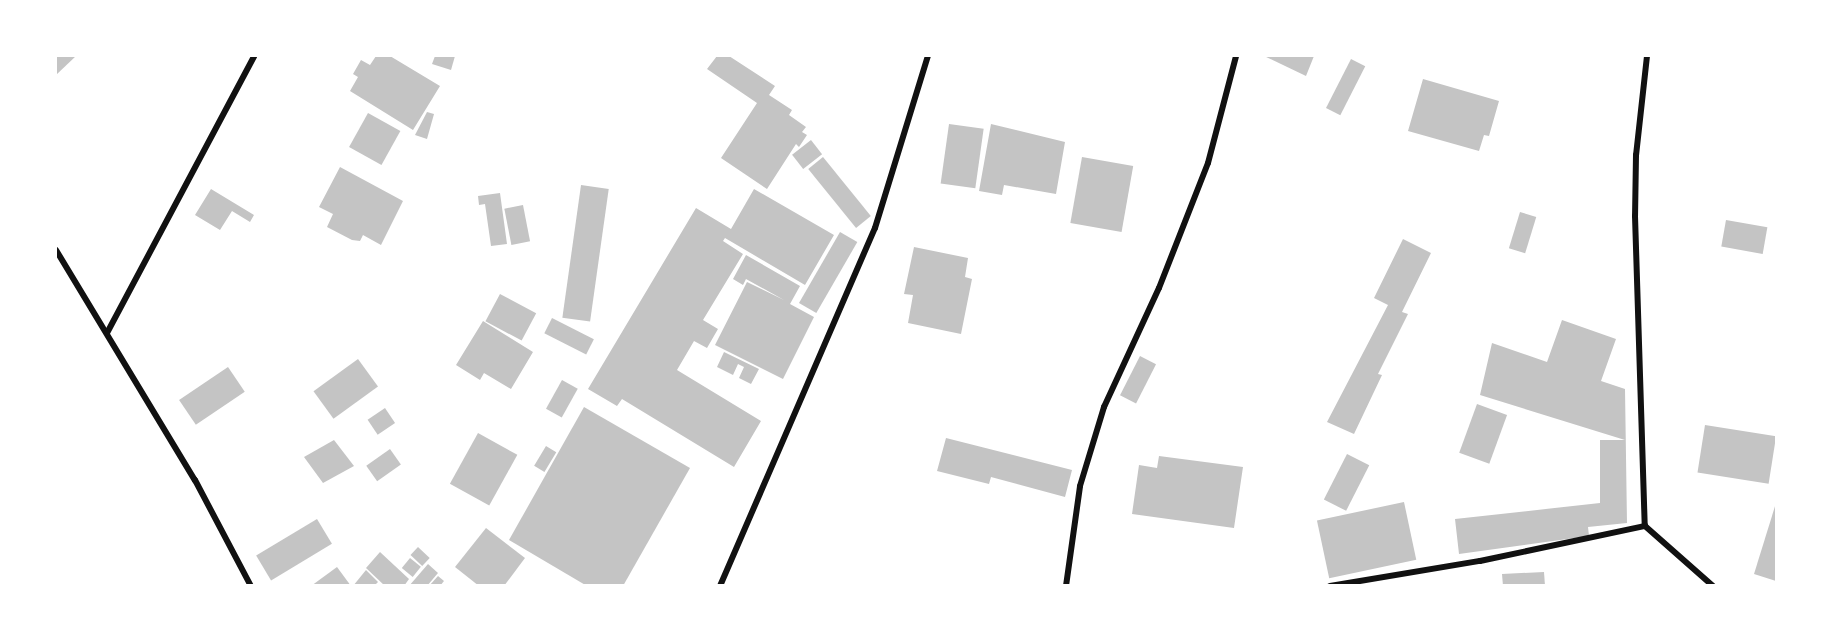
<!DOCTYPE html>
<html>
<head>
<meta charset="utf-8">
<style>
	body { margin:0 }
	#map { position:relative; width:1832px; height:641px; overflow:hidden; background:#fff; font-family:"Archivo Narrow",sans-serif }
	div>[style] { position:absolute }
	.building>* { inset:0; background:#c4c4c4; transform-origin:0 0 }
	.minor>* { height:6px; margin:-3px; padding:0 3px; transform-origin:3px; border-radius:3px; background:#111 }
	span { translate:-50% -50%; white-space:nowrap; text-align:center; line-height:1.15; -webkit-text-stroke:6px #fff; paint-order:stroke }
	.frame { position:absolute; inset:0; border:57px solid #fff; pointer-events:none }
</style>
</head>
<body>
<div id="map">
	<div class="building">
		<i style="clip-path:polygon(56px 56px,76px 56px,56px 75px)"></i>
		<i style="clip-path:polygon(376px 56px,390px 56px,440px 86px,413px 130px,350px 91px,358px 77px,353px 74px,361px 60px,370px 65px)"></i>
		<i style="clip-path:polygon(435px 56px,455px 56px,451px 70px,432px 64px)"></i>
		<i style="clip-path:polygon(717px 56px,729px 56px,775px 86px,769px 95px,792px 110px,789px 115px,806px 127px,802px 132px,807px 135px,799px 147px,796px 144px,767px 189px,721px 158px,757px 103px,707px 69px)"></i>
		<i style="clip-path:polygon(1264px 56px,1314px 56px,1306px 76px)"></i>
		<i style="left:1351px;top:59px;width:16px;height:55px;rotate:27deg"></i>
		<i style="clip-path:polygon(1423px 79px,1499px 101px,1489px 136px,1484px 135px,1479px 151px,1408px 131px)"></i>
		<i style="clip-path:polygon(427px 112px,434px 114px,427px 139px,415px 135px)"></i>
		<i style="left:368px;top:113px;width:37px;height:39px;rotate:29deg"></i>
		<i style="left:949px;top:124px;width:35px;height:60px;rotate:8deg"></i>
		<i style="clip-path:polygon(991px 124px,1065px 142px,1056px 194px,1004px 185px,1002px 195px,979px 191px)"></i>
		<i style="left:811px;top:140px;width:18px;height:24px;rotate:52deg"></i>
		<i style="left:823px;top:157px;width:76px;height:19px;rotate:51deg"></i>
		<i style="left:1082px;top:157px;width:52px;height:67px;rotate:10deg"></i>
		<i style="clip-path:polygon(340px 167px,403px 201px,381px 245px,363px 235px,360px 241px,352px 240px,327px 227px,333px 214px,319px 207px)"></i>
		<i style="left:581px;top:185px;width:28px;height:134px;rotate:8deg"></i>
		<i style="clip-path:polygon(211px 189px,254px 215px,250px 222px,232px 211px,220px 230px,195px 215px)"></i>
		<i style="clip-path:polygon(754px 189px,834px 235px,805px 285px,725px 238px,723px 241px,743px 254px,703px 320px,718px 329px,707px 348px,694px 341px,677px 370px,761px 421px,734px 467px,622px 399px,617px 406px,588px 389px,696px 208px,731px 229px)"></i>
		<i style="clip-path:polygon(500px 193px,507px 244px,491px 246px,485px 204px,479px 205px,478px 196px)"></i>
		<i style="left:523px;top:205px;width:37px;height:19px;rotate:79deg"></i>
		<i style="left:1520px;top:212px;width:17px;height:38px;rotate:17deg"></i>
		<i style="left:1726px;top:220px;width:42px;height:27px;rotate:10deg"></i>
		<i style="left:840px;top:232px;width:20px;height:82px;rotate:30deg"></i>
		<i style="clip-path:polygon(1403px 239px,1431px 253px,1402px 312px,1408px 314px,1378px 374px,1382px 375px,1354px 434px,1327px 422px,1388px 305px,1374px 298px)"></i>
		<i style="clip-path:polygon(914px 247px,968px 258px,965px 277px,972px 279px,961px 334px,908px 323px,913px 295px,904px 294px)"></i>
		<i style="clip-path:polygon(746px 255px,800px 286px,790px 304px,814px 317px,783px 379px,715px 345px,747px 282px,784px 300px,746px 279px,743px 285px,733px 279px)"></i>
		<i style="left:500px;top:294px;width:41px;height:31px;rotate:28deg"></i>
		<i style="left:552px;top:318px;width:47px;height:17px;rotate:27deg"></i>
		<i style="clip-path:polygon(1562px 320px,1616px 339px,1601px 381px,1625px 389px,1627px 523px,1588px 527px,1589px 536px,1459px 554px,1455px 519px,1600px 503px,1600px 440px,1625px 440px,1480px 395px,1492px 343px,1547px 362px)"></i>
		<i style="clip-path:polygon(483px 321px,533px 352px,511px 389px,484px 373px,480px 380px,456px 365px)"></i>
		<i style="clip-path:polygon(724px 352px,759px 369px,751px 384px,739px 378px,744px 367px,738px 364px,733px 375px,717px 367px)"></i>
		<i style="left:1140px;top:356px;width:18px;height:44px;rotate:27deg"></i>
		<i style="left:358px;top:359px;width:34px;height:55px;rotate:54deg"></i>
		<i style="left:228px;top:367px;width:30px;height:59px;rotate:56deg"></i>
		<i style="left:562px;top:380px;width:18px;height:33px;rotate:29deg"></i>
		<i style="left:1477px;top:404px;width:32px;height:52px;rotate:20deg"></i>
		<i style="clip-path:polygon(584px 407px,690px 468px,623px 586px,587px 586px,509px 540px)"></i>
		<i style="left:385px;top:408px;width:18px;height:21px;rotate:56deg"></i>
		<i style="left:1705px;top:425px;width:72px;height:48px;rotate:9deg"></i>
		<i style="left:478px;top:433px;width:45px;height:58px;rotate:29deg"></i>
		<i style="clip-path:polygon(946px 438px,1072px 470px,1065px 497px,991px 477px,989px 484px,937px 471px)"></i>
		<i style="clip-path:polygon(334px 440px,354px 466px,323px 483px,304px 457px)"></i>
		<i style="left:546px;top:446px;width:12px;height:23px;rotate:31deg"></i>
		<i style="left:390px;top:449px;width:19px;height:29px;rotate:55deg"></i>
		<i style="left:1347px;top:454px;width:25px;height:51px;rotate:27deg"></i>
		<i style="clip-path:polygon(1159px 456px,1243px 467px,1234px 528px,1132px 514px,1139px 465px,1157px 468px)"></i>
		<i style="left:1404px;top:502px;width:59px;height:89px;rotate:78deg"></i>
		<i style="clip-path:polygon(1776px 503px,1776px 581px,1754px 574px)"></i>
		<i style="left:317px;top:519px;width:29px;height:71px;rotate:59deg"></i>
		<i style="clip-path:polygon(486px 528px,525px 558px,504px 586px,479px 586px,455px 567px)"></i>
		<i style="left:418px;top:547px;width:16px;height:11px;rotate:43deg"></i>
		<i style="clip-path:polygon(380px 552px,409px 579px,404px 586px,385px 586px,366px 568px)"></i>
		<i style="left:410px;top:558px;width:14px;height:13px;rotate:39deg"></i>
		<i style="clip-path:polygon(428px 564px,438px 573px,427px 586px,409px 586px)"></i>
		<i style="clip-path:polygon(337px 567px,351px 586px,311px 586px)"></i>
		<i style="clip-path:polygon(366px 570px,378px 582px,374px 586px,353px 586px)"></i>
		<i style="clip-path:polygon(1544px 572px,1545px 586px,1503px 586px,1502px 574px)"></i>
		<i style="clip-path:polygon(438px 576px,444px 581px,440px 586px,429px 586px)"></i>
	</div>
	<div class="minor">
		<i style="left:1647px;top:56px;width:100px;rotate:96.3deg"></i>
		<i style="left:1636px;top:155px;width:61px;rotate:90.9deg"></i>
		<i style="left:1635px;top:216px;width:310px;rotate:88.2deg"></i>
		<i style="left:1645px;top:526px;width:91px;rotate:41.4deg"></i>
		<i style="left:56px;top:250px;width:269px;rotate:58.9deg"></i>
		<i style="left:195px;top:480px;width:120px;rotate:62.2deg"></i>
		<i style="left:107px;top:333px;width:314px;rotate:-62deg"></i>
		<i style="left:720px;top:586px;width:390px;rotate:-66.6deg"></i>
		<i style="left:875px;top:228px;width:180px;rotate:-72.9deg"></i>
		<i style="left:1066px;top:586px;width:101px;rotate:-82deg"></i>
		<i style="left:1080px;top:486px;width:83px;rotate:-73.1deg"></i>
		<i style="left:1104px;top:407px;width:131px;rotate:-65.2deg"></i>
		<i style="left:1159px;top:288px;width:134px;rotate:-68.6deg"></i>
		<i style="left:1208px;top:163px;width:111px;rotate:-75.3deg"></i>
		<i style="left:1330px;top:586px;width:152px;rotate:-9.5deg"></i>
		<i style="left:1480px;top:561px;width:169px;rotate:-12deg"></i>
	</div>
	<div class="frame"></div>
</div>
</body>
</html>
